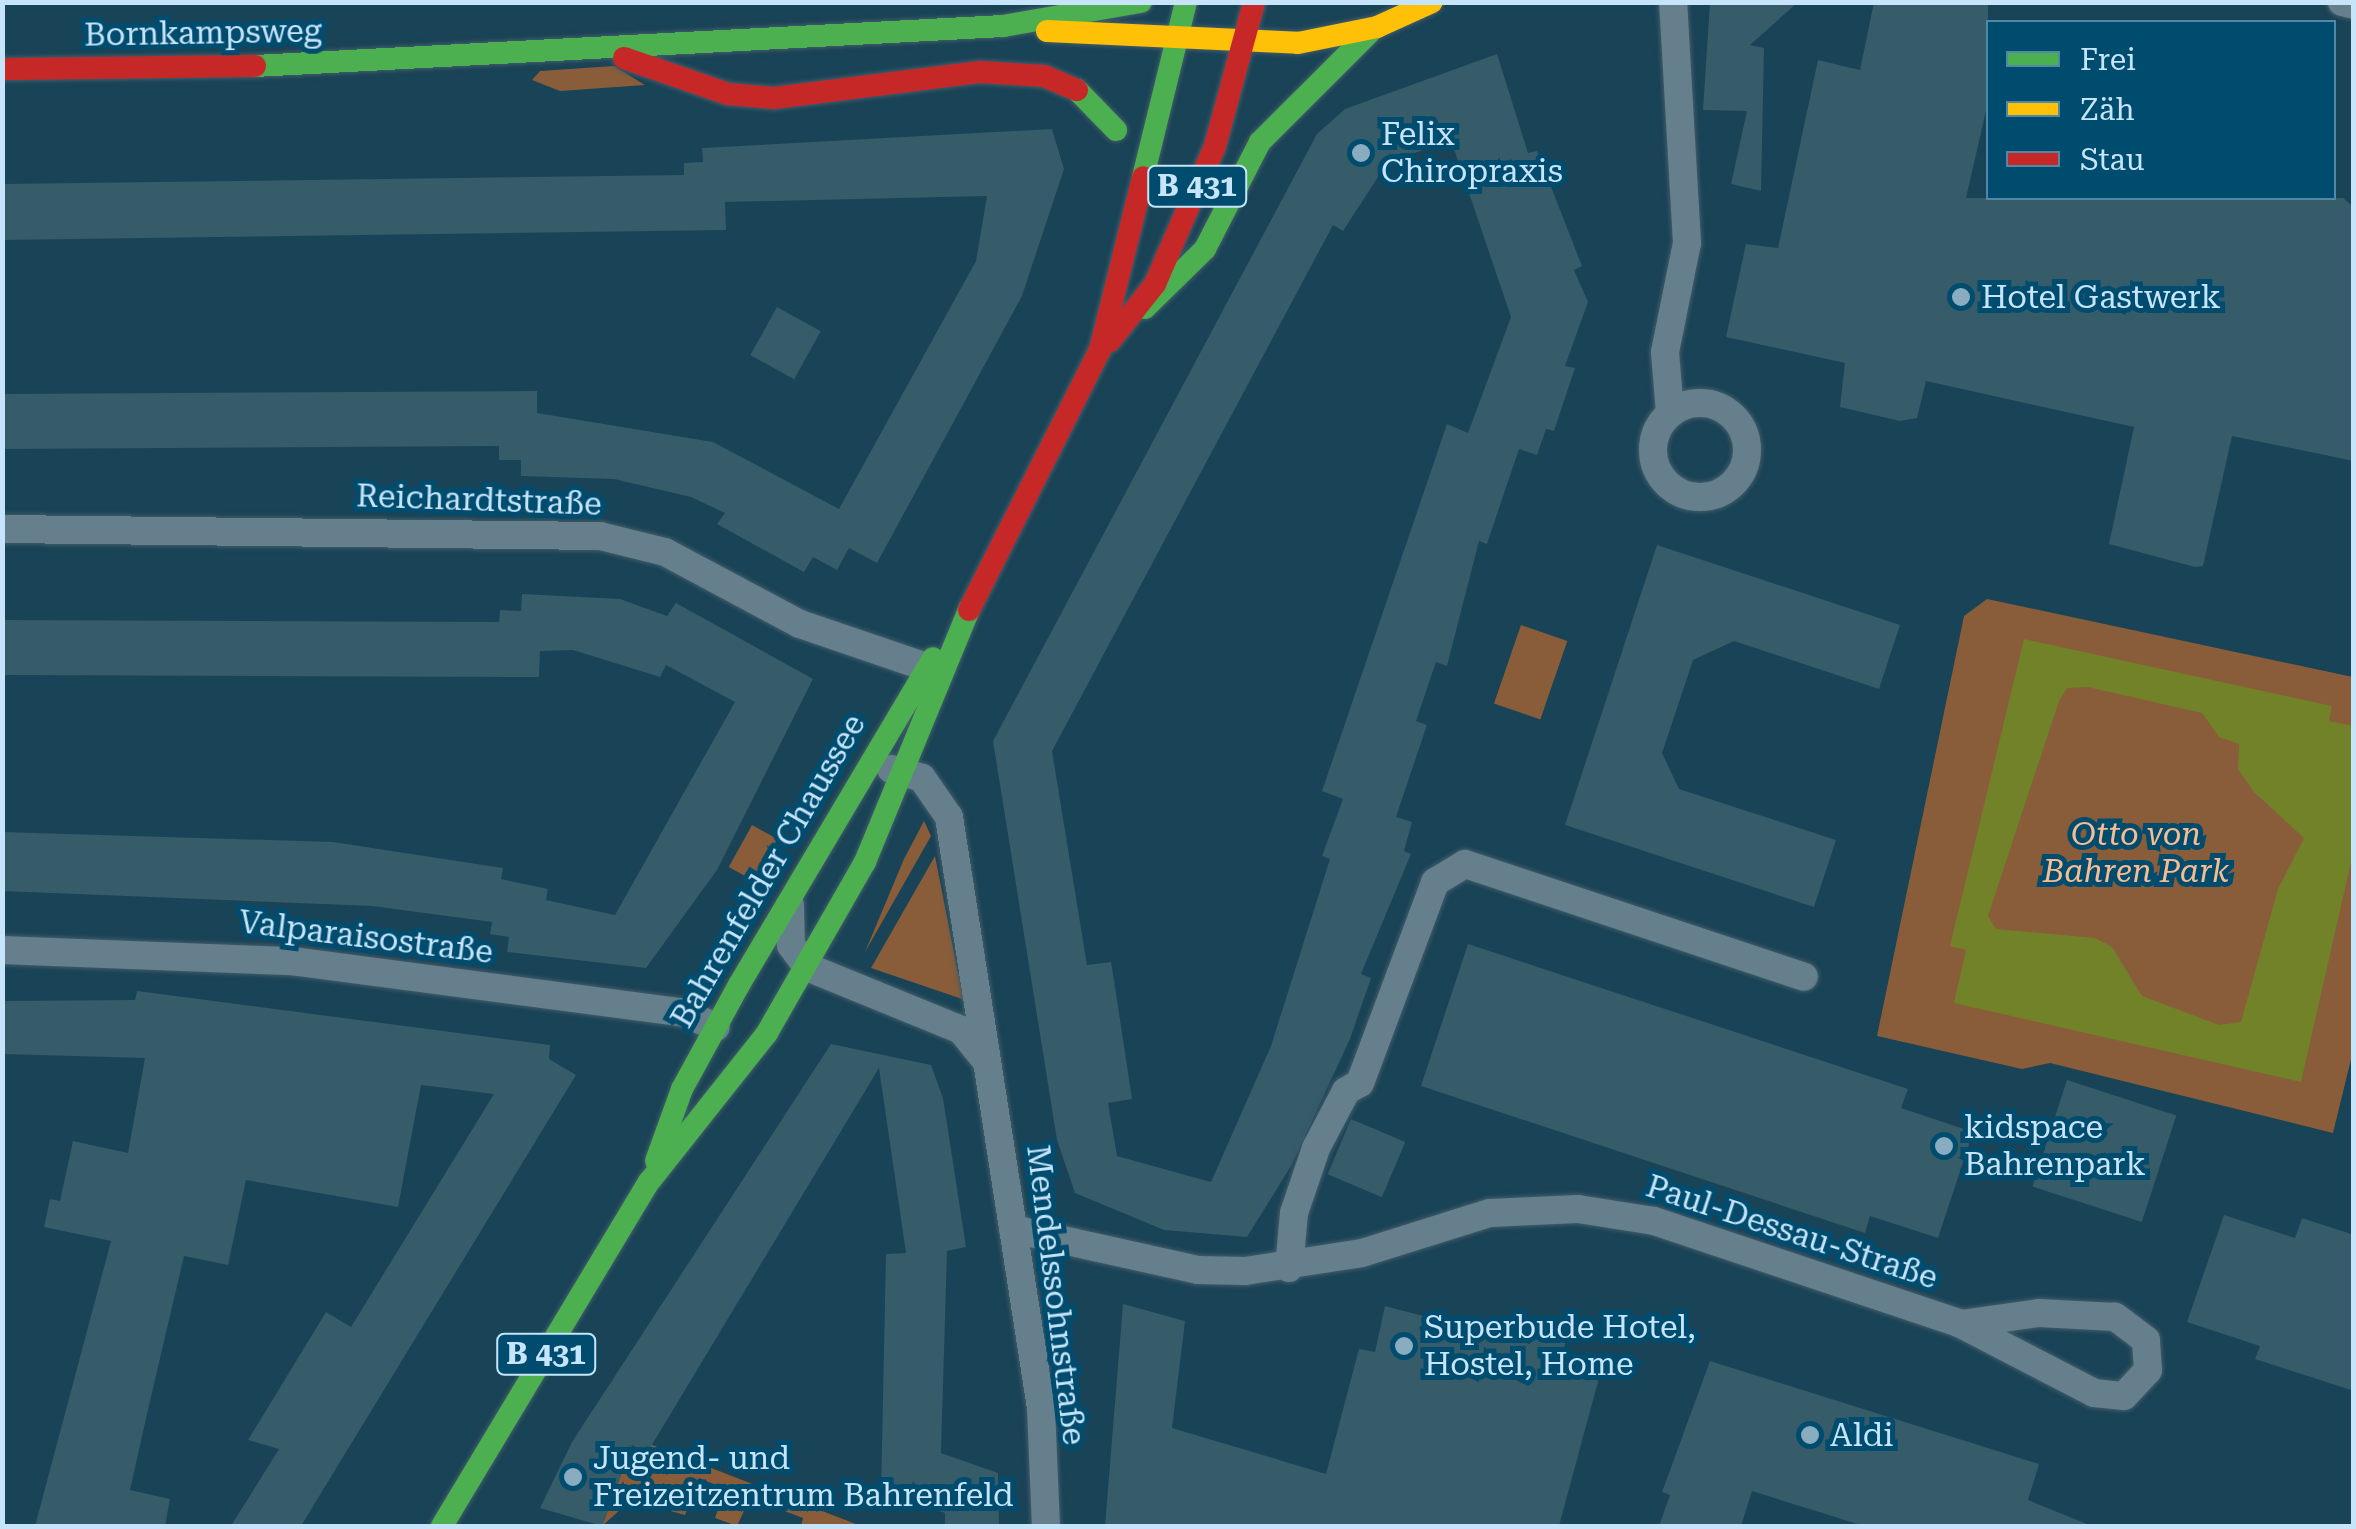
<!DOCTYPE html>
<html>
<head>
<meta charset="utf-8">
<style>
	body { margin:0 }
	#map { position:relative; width:2356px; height:1529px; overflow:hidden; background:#194356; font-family:"Roboto Serif",serif }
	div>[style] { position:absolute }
	.green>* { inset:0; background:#895d39; transform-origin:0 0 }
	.water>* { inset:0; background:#728228 }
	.building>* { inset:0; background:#365b69; transform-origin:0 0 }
	.roads { filter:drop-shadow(0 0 2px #415c6a) drop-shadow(0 0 2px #415c6a) }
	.street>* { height:28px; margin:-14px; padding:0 14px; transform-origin:14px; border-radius:14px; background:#667f8d }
	.street>.ring { margin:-14px; padding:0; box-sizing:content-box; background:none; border:28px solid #667f8d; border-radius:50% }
	.fast>* { height:22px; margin:-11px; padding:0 11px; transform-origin:11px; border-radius:11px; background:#4caf50 }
	.slow>* { height:22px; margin:-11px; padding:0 11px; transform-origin:11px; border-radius:11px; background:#ffc107 }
	.jam>* { height:22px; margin:-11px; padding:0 11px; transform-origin:11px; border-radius:11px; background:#c62828 }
	.dots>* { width:28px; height:28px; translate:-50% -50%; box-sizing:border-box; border:5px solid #004c6f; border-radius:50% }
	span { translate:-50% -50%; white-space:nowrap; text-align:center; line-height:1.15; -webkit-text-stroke:10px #004c6f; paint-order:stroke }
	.shield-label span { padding:2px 8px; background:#004c6f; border:2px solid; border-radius:8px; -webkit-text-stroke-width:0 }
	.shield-label { font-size:30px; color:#c6e5fa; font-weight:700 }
	.street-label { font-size:32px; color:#c6e5fa }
	.poi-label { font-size:32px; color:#c6e5fa }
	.left { translate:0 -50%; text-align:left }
	.park-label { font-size:32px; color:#f9bc90; font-style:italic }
	.frame { position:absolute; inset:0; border:5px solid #c6e5fa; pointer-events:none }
	.legend { position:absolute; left:1986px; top:20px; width:350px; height:180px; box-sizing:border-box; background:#004c6f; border:2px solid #4f89a7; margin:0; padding:12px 18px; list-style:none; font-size:30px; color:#c6e5fa }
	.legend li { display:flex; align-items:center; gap:20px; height:50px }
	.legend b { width:50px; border:2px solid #4f89a7 }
</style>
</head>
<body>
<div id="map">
	<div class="green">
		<i style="clip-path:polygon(614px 66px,645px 85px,560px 91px,532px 80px,540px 71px)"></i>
		<i style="clip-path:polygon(1987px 599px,2353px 677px,2354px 1047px,2333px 1133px,2050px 1063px,2022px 1069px,1877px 1036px,1964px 616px)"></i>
		<i style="left:1521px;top:625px;width:49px;height:83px;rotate:19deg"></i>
		<i style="clip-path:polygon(924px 821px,931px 836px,865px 952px,904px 859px)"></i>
		<i style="left:752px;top:825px;width:29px;height:48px;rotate:29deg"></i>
		<i style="clip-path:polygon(935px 856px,958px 973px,971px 1002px,871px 968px)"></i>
		<i style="clip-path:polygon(652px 1445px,861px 1526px,801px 1526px,803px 1518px,750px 1498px,737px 1526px,715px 1518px,725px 1489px,699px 1478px,685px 1515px,631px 1500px,602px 1526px,625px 1464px)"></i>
	</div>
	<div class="water">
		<i style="clip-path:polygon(evenodd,2024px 639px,2332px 706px,2329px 721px,2353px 726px,2353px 853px,2301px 1082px,1954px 1003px,1966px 950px,1950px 946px,2024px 639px,2088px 687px,2202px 713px,2219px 737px,2239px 744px,2238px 769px,2254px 792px,2304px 838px,2278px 889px,2241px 1022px,2219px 1025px,2142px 996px,2112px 947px,2095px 938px,1996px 929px,1988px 916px,2059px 701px,2067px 688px,2088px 687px)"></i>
	</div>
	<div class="building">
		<i style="clip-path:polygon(1710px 2px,1798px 2px,1750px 45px,1764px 48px,1761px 191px,1731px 184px,1747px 111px,1703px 110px)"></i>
		<i style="clip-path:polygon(1874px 2px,1988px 2px,1988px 102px,1966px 198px,2343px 198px,2354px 207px,2354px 461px,2232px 436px,2203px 566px,2195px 567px,2109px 544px,2134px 427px,1926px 381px,1917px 418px,1900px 421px,1840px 407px,1845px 363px,1726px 337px,1746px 244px,1778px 248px,1818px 60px,1860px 70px)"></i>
		<i style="clip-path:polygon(evenodd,1497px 54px,1528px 153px,1537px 151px,1582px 266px,1574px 270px,1588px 302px,1565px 366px,1575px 368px,1554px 431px,1546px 429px,1537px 455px,1519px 449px,1487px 544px,1479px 541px,1447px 666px,1436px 662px,1416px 721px,1427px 725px,1396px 817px,1412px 822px,1404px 851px,1411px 854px,1361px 974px,1371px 978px,1350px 1039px,1291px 1166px,1247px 1237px,1164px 1230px,1075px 1193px,1057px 1140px,993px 741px,1317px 134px,1345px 109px,1497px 54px,1451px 140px,1511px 317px,1468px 433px,1447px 424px,1322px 791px,1343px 799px,1322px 856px,1330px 859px,1271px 1046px,1211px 1182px,1117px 1156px,1108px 1103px,1132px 1099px,1114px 980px,1111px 962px,1087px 965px,1052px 751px,1333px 225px,1343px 231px,1387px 163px,1451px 140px)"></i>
		<i style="clip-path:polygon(1052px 129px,1064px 169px,1022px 296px,877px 563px,849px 548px,837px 570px,813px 557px,804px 572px,717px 524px,725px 513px,691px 497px,614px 479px,521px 476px,521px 460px,499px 460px,499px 446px,2px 449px,2px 394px,537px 391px,537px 413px,713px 442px,839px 509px,976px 261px,987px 196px,725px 202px,726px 230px,2px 240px,2px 184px,684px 175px,684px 163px,703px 162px,702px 148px)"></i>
		<i style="left:777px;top:307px;width:50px;height:55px;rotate:29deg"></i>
		<i style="clip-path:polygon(1657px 545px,1900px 625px,1879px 689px,1734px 641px,1693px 660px,1662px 753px,1679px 789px,1836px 840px,1814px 907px,1565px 825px)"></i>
		<i style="clip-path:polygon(522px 594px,620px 599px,667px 616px,676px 603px,813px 679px,717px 870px,646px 968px,507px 952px,509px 937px,490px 934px,492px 922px,372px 906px,2px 891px,2px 832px,333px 842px,503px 868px,501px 879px,548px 889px,546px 900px,615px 915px,735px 702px,666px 665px,660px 677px,573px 650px,540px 651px,539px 677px,2px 675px,2px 620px,499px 622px,500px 610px,521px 611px)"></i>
		<i style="clip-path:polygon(1468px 944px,1908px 1089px,1901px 1108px,1973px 1132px,1938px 1238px,1870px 1216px,1865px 1233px,1421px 1086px)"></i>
		<i style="clip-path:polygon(137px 991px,550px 1045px,549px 1059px,576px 1075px,301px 1526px,231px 1526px,279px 1449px,248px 1440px,326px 1312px,351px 1327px,494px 1094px,421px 1085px,398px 1207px,246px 1180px,228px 1265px,184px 1256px,147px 1414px,130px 1490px,170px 1499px,165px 1526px,35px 1526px,111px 1241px,44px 1227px,50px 1199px,60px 1201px,73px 1141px,128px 1153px,145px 1058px,2px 1054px,2px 1001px,135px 1000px)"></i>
		<i style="clip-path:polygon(831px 1044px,931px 1065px,943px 1098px,966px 1247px,947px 1251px,941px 1453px,998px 1473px,999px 1526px,945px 1526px,945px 1513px,881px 1492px,886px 1254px,906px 1253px,879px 1068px,647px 1453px,632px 1445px,602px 1526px,540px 1508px,572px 1442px)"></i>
		<i style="left:2067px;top:1080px;width:115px;height:112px;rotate:18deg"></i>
		<i style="left:1351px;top:1119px;width:59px;height:60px;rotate:23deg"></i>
		<i style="clip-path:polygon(2224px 1215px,2295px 1238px,2302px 1218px,2354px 1235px,2354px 1391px,2255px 1359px,2260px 1346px,2187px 1322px)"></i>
		<i style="clip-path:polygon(1123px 1304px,1185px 1321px,1172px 1428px,1326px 1474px,1359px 1349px,1375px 1352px,1385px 1306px,1530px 1344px,1533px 1332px,1566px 1341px,1563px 1353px,1603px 1363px,1559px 1526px,1105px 1526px)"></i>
		<i style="clip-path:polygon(1710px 1361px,2039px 1464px,2028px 1500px,2092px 1526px,1864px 1526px,1752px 1491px,1741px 1526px,1659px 1526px,1670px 1495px,1662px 1492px)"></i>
	</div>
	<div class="roads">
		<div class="street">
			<i style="left:2342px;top:2px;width:12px;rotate:14deg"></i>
			<i class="ring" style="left:1653px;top:403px;width:66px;height:66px"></i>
			<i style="left:1670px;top:413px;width:61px;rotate:-94.7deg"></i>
			<i style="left:1665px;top:352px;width:111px;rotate:-78.6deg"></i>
			<i style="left:1687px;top:243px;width:241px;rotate:-93.3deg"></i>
			<i style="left:2px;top:529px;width:598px;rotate:0.67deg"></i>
			<i style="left:600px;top:536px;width:67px;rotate:13.8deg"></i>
			<i style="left:665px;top:552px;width:153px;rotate:28.1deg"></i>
			<i style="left:800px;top:624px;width:133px;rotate:18.8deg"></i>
			<i style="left:891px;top:769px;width:32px;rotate:16deg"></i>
			<i style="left:922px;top:778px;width:47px;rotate:55.3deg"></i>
			<i style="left:949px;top:817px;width:598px;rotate:81.15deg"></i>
			<i style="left:1041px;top:1408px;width:118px;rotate:87.6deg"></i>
			<i style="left:790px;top:905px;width:40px;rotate:88.6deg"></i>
			<i style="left:791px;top:945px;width:27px;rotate:54deg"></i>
			<i style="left:807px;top:967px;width:166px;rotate:22.2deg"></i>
			<i style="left:961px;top:1030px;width:41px;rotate:50.9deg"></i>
			<i style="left:2px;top:950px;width:290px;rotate:2.2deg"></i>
			<i style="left:292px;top:961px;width:393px;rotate:7.5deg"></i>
			<i style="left:682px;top:1012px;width:37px;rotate:24deg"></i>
			<i style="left:1013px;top:1229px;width:189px;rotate:12.5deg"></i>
			<i style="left:1198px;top:1270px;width:47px;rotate:1.2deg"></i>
			<i style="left:1245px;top:1271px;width:118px;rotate:-8.7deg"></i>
			<i style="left:1362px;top:1253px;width:134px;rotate:-17.4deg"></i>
			<i style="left:1490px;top:1213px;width:88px;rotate:-2.6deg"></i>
			<i style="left:1578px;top:1209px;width:77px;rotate:9deg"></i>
			<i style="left:1654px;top:1221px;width:324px;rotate:18.5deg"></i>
			<i style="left:1961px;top:1324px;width:150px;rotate:27.4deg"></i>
			<i style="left:2094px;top:1393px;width:30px;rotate:6deg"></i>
			<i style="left:2124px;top:1396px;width:35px;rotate:-47deg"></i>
			<i style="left:2148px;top:1370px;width:30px;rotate:-94deg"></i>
			<i style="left:2146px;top:1340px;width:39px;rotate:-143deg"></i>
			<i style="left:2115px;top:1317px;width:76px;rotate:-177deg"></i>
			<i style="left:2039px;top:1313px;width:79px;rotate:172deg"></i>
			<i style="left:1289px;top:1268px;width:55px;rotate:-84.8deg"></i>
			<i style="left:1294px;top:1213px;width:69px;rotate:-71.3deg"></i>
			<i style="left:1316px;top:1148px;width:64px;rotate:-62.2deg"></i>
			<i style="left:1346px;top:1091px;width:16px;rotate:-30deg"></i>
			<i style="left:1360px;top:1083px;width:215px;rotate:-69.5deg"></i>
			<i style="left:1435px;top:882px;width:35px;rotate:-31deg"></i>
			<i style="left:1465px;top:864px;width:357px;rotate:18.4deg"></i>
		</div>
		<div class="fast">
			<i style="left:255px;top:66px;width:749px;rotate:-3.06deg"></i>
			<i style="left:1003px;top:26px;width:140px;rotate:-9.9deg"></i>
			<i style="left:1077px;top:90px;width:56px;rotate:45.7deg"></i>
			<i style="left:1143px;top:177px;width:180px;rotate:-76.2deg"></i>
			<i style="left:1145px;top:308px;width:84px;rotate:-44.5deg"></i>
			<i style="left:1205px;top:249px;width:120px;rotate:-62.8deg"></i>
			<i style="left:1260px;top:142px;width:157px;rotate:-45deg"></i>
			<i style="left:656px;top:1161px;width:77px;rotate:-70.1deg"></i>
			<i style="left:682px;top:1089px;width:119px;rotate:-61.3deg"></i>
			<i style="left:739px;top:985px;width:380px;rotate:-59.3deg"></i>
			<i style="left:442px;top:1526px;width:401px;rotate:-59deg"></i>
			<i style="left:649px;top:1182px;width:190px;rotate:-51.6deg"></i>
			<i style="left:767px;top:1033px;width:197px;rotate:-60.2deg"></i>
			<i style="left:865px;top:862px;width:273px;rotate:-67.6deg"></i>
		</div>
		<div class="slow">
			<i style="left:1047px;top:31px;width:251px;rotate:2.7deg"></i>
			<i style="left:1298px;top:43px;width:81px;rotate:-11.4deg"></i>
			<i style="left:1377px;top:27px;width:60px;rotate:-24.4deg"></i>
		</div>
		<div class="jam">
			<i style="left:624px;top:58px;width:110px;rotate:19.1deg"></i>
			<i style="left:728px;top:94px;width:46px;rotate:5deg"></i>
			<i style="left:774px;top:98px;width:208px;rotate:-7.2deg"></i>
			<i style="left:980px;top:72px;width:64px;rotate:3.6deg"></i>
			<i style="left:1044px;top:76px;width:36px;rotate:23deg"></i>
			<i style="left:2px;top:69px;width:253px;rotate:-0.7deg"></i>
			<i style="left:1110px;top:341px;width:73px;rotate:-51.7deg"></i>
			<i style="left:1155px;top:284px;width:150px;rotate:-66.5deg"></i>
			<i style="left:1215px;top:146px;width:149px;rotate:-74.8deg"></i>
			<i style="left:969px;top:610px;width:291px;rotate:-63.3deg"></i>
			<i style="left:1100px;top:350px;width:178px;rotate:-76deg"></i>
		</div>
	</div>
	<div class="dots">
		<i style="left:1361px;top:153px;background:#89acc1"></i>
		<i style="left:1961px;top:297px;background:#89acc1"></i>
		<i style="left:1944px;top:1146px;background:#89acc1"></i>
		<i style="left:1404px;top:1346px;background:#89acc1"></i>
		<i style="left:1810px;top:1435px;background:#89acc1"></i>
		<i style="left:573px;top:1477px;background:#89acc1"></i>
	</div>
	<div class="shield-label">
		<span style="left:1197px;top:186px">B 431</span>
		<span style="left:546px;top:1354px">B 431</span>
	</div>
	<div class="street-label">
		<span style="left:203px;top:33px;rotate:-1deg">Bornkampsweg</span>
		<span style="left:479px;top:500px;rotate:2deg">Reichardtstraße</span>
		<span style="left:768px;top:871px;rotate:-60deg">Bahrenfelder Chaussee</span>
		<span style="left:366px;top:937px;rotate:7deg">Valparaisostraße</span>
		<span style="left:1792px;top:1232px;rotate:18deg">Paul-Dessau-Straße</span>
		<span style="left:1056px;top:1295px;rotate:83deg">Mendelssohnstraße</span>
	</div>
	<div class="poi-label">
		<span class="left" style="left:1381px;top:153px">Felix<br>Chiropraxis</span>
		<span class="left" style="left:1981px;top:297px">Hotel Gastwerk</span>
		<span class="left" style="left:1964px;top:1146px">kidspace<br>Bahrenpark</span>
		<span class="left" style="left:1424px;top:1346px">Superbude Hotel,<br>Hostel, Home</span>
		<span class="left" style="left:1830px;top:1435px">Aldi</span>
		<span class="left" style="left:593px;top:1477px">Jugend- und<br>Freizeitzentrum Bahrenfeld</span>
	</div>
	<div class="park-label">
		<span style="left:2136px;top:853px">Otto von<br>Bahren Park</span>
	</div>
	<div class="frame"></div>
	<ul class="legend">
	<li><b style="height:12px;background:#4caf50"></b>Frei</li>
	<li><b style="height:12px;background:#ffc107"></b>Zäh</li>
	<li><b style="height:12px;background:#c62828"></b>Stau</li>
	</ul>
</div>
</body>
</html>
